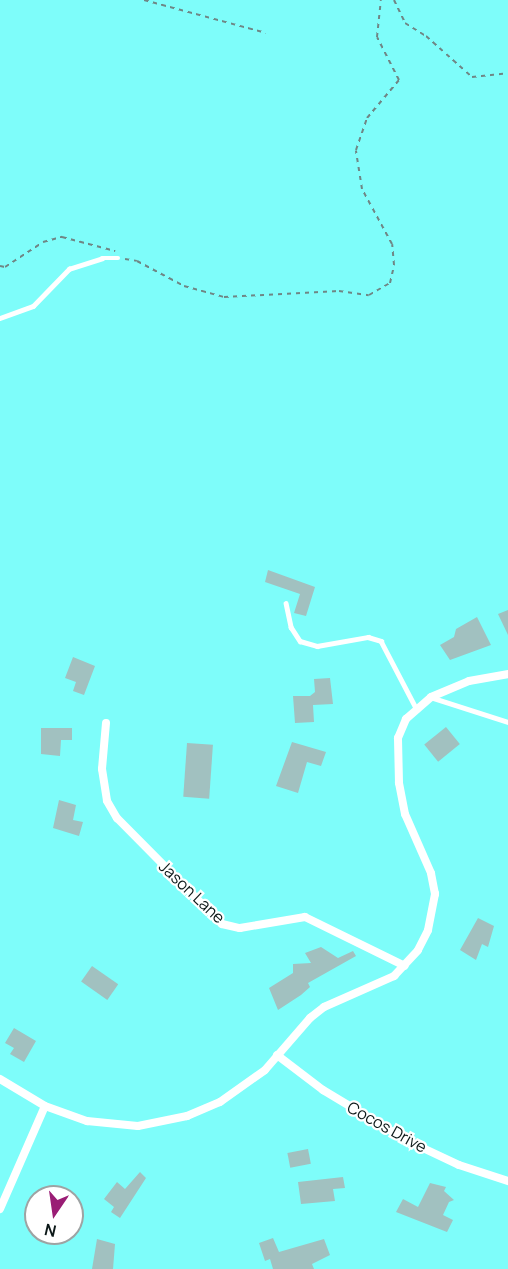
<!DOCTYPE html>
<html>
<head>
<meta charset="utf-8">
<style>
	body { margin:0 }
	#map { position:relative; width:508px; height:1269px; overflow:hidden; background:#dbfdfb; font-family:Manrope,sans-serif }
	div>[style] { position:absolute }
	.green>* { inset:0; background:#7efdfa }
	.building>* { inset:0; background:#a1c1c0; transform-origin:0 0 }
	.path>* { height:2px; margin-top:-1px; transform-origin:0; background:repeating-linear-gradient(90deg,#6f8685 0 4.5px,transparent 0 9px) }
	.lane>* { height:4.5px; margin:-2.25px; padding:0 2.25px; transform-origin:2.25px; border-radius:2.25px; background:#fff }
	.street>* { height:8px; margin:-4px; padding:0 4px; transform-origin:4px; border-radius:4px; background:#fff }
	span { translate:-50% -50%; white-space:nowrap; text-align:center; line-height:1.15; -webkit-text-stroke:4.5px #fff; paint-order:stroke }
	.street-label { font-size:16px; color:#0c1818 }
	.north { position:absolute; left:24px; top:1185px; width:60px; height:60px; box-sizing:border-box; background:#fff; border:2px solid #9ea3a3; border-radius:50%; rotate:193deg; font-size:16px; font-weight:700; line-height:24px; text-align:center; color:#0c1818 }
	.north::after { content:''; display:block; margin:auto; width:21px; height:27px; background:#9a1d75; clip-path:polygon(50% 0,100% 100%,50% 72%,0 100%) }
</style>
</head>
<body>
<div id="map">
	<div class="green">
		<i style="clip-path:polygon(evenodd,0 0,508px 0,508px 1269px,0 1269px,0 0,36px 1197px,72px 1197px,72px 1233px,36px 1233px,36px 1197px)"></i>
	</div>
	<div class="building">
		<i style="clip-path:polygon(268px 570px,315px 587px,306px 616px,294px 613px,300px 594px,265px 582px)"></i>
		<i style="clip-path:polygon(508px 610px,508px 635px,498px 614px)"></i>
		<i style="clip-path:polygon(477px 617px,491px 645px,450px 660px,440px 645px,454px 637px,456px 629px)"></i>
		<i style="clip-path:polygon(73px 657px,95px 666px,84px 695px,73px 691px,76px 682px,65px 678px)"></i>
		<i style="clip-path:polygon(330px 678px,333px 704px,313px 705px,314px 722px,295px 723px,293px 696px,310px 696px,315px 692px,314px 679px)"></i>
		<i style="left:446px;top:727px;width:22px;height:28px;rotate:51deg"></i>
		<i style="clip-path:polygon(41px 728px,72px 728px,72px 740px,61px 740px,60px 756px,41px 754px)"></i>
		<i style="clip-path:polygon(292px 742px,326px 752px,321px 766px,307px 762px,298px 793px,276px 786px)"></i>
		<i style="left:187px;top:743px;width:26px;height:54px;rotate:4deg"></i>
		<i style="clip-path:polygon(59px 800px,76px 805px,73px 820px,83px 822px,79px 836px,53px 828px)"></i>
		<i style="clip-path:polygon(478px 918px,494px 926px,488px 947px,482px 944px,476px 960px,460px 950px)"></i>
		<i style="clip-path:polygon(321px 947px,338px 958px,353px 951px,356px 956px,308px 983px,310px 987px,301px 995px,278px 1010px,269px 988px,293px 973px,293px 964px,311px 963px,305px 953px)"></i>
		<i style="left:92px;top:966px;width:32px;height:19px;rotate:35deg"></i>
		<i style="clip-path:polygon(14px 1028px,36px 1041px,24px 1062px,10px 1054px,14px 1048px,5px 1043px)"></i>
		<i style="left:308px;top:1149px;width:15px;height:21px;rotate:79deg"></i>
		<i style="clip-path:polygon(140px 1172px,146px 1178px,120px 1218px,111px 1212px,114px 1207px,104px 1199px,117px 1182px,125px 1189px)"></i>
		<i style="clip-path:polygon(343px 1177px,345px 1188px,333px 1189px,335px 1201px,301px 1204px,298px 1182px)"></i>
		<i style="clip-path:polygon(430px 1183px,446px 1187px,444px 1191px,454px 1200px,449px 1202px,443px 1215px,453px 1220px,447px 1232px,396px 1212px,403px 1199px,418px 1207px)"></i>
		<i style="clip-path:polygon(273px 1238px,279px 1252px,324px 1239px,330px 1255px,312px 1264px,314px 1269px,273px 1269px,270px 1259px,265px 1261px,259px 1243px)"></i>
		<i style="clip-path:polygon(97px 1239px,115px 1244px,113px 1269px,92px 1269px)"></i>
	</div>
	<div class="path">
		<i style="left:144px;top:0;width:126px;rotate:15.1deg"></i>
		<i style="left:394px;top:0;width:25px;rotate:64deg"></i>
		<i style="left:405px;top:23px;width:25px;rotate:32deg"></i>
		<i style="left:426px;top:36px;width:62px;rotate:41.7deg"></i>
		<i style="left:472px;top:77px;width:36px;rotate:-6deg"></i>
		<i style="left:125px;top:259px;width:12px;rotate:9deg"></i>
		<i style="left:137px;top:261px;width:53px;rotate:28deg"></i>
		<i style="left:184px;top:286px;width:41px;rotate:15.4deg"></i>
		<i style="left:224px;top:297px;width:115px;rotate:-3deg"></i>
		<i style="left:339px;top:291px;width:30px;rotate:8deg"></i>
		<i style="left:369px;top:295px;width:24px;rotate:-30deg"></i>
		<i style="left:390px;top:283px;width:18px;rotate:-77deg"></i>
		<i style="left:394px;top:265px;width:21px;rotate:-95deg"></i>
		<i style="left:392px;top:244px;width:63px;rotate:-118.6deg"></i>
		<i style="left:362px;top:189px;width:39px;rotate:-99deg"></i>
		<i style="left:356px;top:150px;width:34px;rotate:-71deg"></i>
		<i style="left:367px;top:118px;width:50px;rotate:-49.9deg"></i>
		<i style="left:399px;top:80px;width:48px;rotate:-117.1deg"></i>
		<i style="left:377px;top:37px;width:37px;rotate:-84deg"></i>
		<i style="left:0;top:266px;width:5px;rotate:11deg"></i>
		<i style="left:5px;top:267px;width:45px;rotate:-33.3deg"></i>
		<i style="left:43px;top:242px;width:20px;rotate:-15deg"></i>
		<i style="left:62px;top:237px;width:55px;rotate:14.8deg"></i>
	</div>
	<div class="lane">
		<i style="left:0;top:318px;width:35px;rotate:-20deg"></i>
		<i style="left:33px;top:306px;width:52px;rotate:-45.8deg"></i>
		<i style="left:69px;top:269px;width:35px;rotate:-18deg"></i>
		<i style="left:102px;top:258px;width:16px"></i>
		<i style="left:286px;top:603px;width:25px;rotate:78deg"></i>
		<i style="left:291px;top:627px;width:17px;rotate:57deg"></i>
		<i style="left:300px;top:641px;width:18px;rotate:16deg"></i>
		<i style="left:317px;top:646px;width:52px;rotate:-10deg"></i>
		<i style="left:368px;top:637px;width:14px;rotate:17deg"></i>
		<i style="left:381px;top:641px;width:78px;rotate:62.4deg"></i>
		<i style="left:433px;top:698px;width:79px;rotate:17.7deg"></i>
	</div>
	<div class="street">
		<i style="left:106px;top:723px;width:46px;rotate:95deg"></i>
		<i style="left:102px;top:769px;width:32px;rotate:81deg"></i>
		<i style="left:107px;top:801px;width:20px;rotate:60deg"></i>
		<i style="left:117px;top:818px;width:149px;rotate:45.3deg"></i>
		<i style="left:222px;top:924px;width:18px;rotate:13deg"></i>
		<i style="left:240px;top:928px;width:66px;rotate:-9.6deg"></i>
		<i style="left:305px;top:917px;width:111px;rotate:26.1deg"></i>
		<i style="left:277px;top:1055px;width:58px;rotate:37.3deg"></i>
		<i style="left:323px;top:1090px;width:99px;rotate:31deg"></i>
		<i style="left:408px;top:1141px;width:56px;rotate:25.2deg"></i>
		<i style="left:459px;top:1165px;width:52px;rotate:18.1deg"></i>
		<i style="left:0;top:1079px;width:52px;rotate:31deg"></i>
		<i style="left:45px;top:1106px;width:45px;rotate:19.7deg"></i>
		<i style="left:87px;top:1121px;width:51px;rotate:5.6deg"></i>
		<i style="left:138px;top:1126px;width:50px;rotate:-11.5deg"></i>
		<i style="left:187px;top:1116px;width:36px;rotate:-23deg"></i>
		<i style="left:220px;top:1102px;width:55px;rotate:-35.4deg"></i>
		<i style="left:265px;top:1070px;width:69px;rotate:-49.1deg"></i>
		<i style="left:310px;top:1018px;width:18px;rotate:-38deg"></i>
		<i style="left:324px;top:1007px;width:77px;rotate:-23.9deg"></i>
		<i style="left:394px;top:976px;width:35px;rotate:-47deg"></i>
		<i style="left:418px;top:950px;width:22px;rotate:-63deg"></i>
		<i style="left:428px;top:930px;width:37px;rotate:-79deg"></i>
		<i style="left:435px;top:894px;width:21px;rotate:-101deg"></i>
		<i style="left:431px;top:873px;width:64px;rotate:-113.8deg"></i>
		<i style="left:405px;top:814px;width:32px;rotate:-101deg"></i>
		<i style="left:399px;top:783px;width:45px;rotate:-91.3deg"></i>
		<i style="left:398px;top:738px;width:21px;rotate:-67deg"></i>
		<i style="left:406px;top:719px;width:33px;rotate:-41deg"></i>
		<i style="left:431px;top:697px;width:41px;rotate:-22.8deg"></i>
		<i style="left:469px;top:681px;width:40px;rotate:-10deg"></i>
		<i style="left:0;top:1209px;width:112px;rotate:-66.4deg"></i>
	</div>
	<div class="street-label">
		<span style="left:192px;top:892px;rotate:43deg">Jason Lane</span>
		<span style="left:387px;top:1127px;rotate:29deg">Cocos Drive</span>
	</div>
	<div class="north">N</div>
</div>
</body>
</html>
